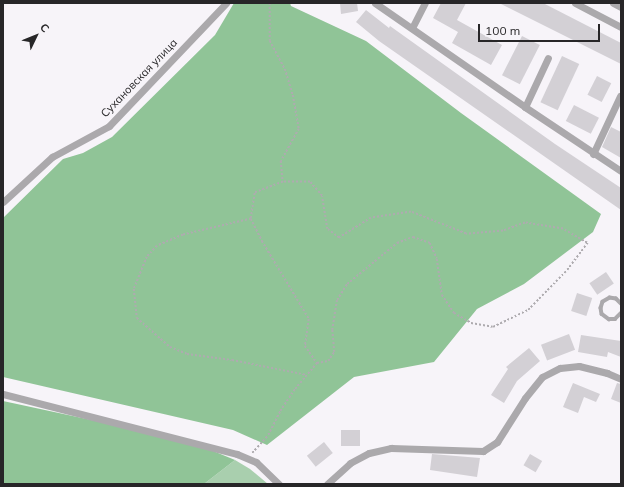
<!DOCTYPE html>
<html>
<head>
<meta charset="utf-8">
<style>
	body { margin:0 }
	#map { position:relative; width:624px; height:487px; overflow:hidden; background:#f7f4f9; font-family:Mulish,sans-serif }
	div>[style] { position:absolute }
	.green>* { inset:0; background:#a9cfae }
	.forest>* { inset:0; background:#90c497 }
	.building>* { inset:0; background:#d3d0d5; transform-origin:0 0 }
	.path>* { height:1.5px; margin-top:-0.75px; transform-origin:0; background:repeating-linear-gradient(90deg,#aeabaf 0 2px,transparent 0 4px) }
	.lane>* { height:3.5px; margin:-1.75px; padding:0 1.75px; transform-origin:1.75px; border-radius:1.75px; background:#aba9ac }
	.street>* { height:7px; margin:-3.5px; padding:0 3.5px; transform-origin:3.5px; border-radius:3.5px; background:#aba9ac }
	span { translate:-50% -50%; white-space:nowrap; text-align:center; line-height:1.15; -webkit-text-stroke:3px #f7f4f9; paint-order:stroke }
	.street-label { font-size:11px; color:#272628 }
	.frame { position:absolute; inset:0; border:4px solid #272628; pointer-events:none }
	.north { position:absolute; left:16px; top:16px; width:40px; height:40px; -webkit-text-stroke:3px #f7f4f9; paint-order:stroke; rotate:47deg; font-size:11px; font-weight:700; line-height:16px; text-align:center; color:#272628 }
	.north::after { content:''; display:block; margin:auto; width:14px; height:18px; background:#272628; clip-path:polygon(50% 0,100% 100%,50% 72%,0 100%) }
	.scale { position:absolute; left:478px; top:24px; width:122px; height:18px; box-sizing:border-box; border:2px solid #272628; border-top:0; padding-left:5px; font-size:12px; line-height:14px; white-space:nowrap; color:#272628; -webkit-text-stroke:3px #f7f4f9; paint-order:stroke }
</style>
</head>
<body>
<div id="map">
	<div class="green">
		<i style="clip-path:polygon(235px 460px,250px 469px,268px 484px,204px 484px)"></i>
	</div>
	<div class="forest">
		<i style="clip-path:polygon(234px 3px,290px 3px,291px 6px,366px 41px,461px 113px,601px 214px,593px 232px,524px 284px,477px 309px,434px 362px,354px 377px,267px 445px,233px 430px,3px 377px,3px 218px,63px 159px,83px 153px,112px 137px,215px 35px)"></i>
		<i style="clip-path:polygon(3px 401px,189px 441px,235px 460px,204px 484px,3px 484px)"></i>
	</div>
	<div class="building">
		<i style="clip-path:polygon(340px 3px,357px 3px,358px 11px,341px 14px)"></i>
		<i style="clip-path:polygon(441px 3px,466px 3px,457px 20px,502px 45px,491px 65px,452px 43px,458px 32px,433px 18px)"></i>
		<i style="clip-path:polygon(499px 3px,543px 3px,621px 43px,621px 64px)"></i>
		<i style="clip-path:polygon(366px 10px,389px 28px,390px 26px,555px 144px,621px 188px,621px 210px,379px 41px,356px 22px)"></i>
		<i style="left:522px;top:36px;width:20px;height:44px;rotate:27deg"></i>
		<i style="left:562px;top:56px;width:19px;height:51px;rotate:25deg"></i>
		<i style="left:597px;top:76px;width:16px;height:21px;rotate:27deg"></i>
		<i style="left:574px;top:105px;width:28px;height:18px;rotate:27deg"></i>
		<i style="clip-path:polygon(611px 127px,621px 132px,621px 158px,602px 147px)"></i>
		<i style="left:606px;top:272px;width:14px;height:20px;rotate:56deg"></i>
		<i style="left:577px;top:293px;width:16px;height:19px;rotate:18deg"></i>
		<i style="left:569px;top:334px;width:17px;height:30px;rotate:69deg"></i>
		<i style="clip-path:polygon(581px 335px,621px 341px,621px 357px,608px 352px,607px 357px,578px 352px)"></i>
		<i style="clip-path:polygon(529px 348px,540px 361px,517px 381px,504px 403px,491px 395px,508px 369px,506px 367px)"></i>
		<i style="clip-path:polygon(573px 383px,600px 394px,596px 402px,584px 397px,578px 413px,563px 407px)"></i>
		<i style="clip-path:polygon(617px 383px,621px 384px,621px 403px,611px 399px)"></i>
		<i style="left:341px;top:430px;width:19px;height:16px"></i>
		<i style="left:324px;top:442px;width:14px;height:22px;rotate:51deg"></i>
		<i style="clip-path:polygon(432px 454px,480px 458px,477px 477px,430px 470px)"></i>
		<i style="left:530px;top:454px;width:14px;height:13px;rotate:30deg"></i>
	</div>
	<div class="path">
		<i style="left:270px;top:3px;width:38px;rotate:90deg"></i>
		<i style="left:270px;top:41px;width:32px;rotate:62deg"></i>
		<i style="left:285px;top:69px;width:27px;rotate:73deg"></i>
		<i style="left:293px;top:95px;width:35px;rotate:80deg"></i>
		<i style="left:299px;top:129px;width:37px;rotate:119deg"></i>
		<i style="left:281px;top:161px;width:21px;rotate:85deg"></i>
		<i style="left:251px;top:219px;width:70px;rotate:166.8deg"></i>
		<i style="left:183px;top:235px;width:28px;rotate:157deg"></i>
		<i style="left:157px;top:246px;width:15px;rotate:132deg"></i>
		<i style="left:147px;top:257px;width:35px;rotate:112deg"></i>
		<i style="left:134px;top:289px;width:29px;rotate:84deg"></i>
		<i style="left:137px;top:318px;width:44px;rotate:41.3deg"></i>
		<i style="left:170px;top:347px;width:18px;rotate:22deg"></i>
		<i style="left:187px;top:354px;width:45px;rotate:7.6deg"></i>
		<i style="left:232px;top:360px;width:76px;rotate:11.3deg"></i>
		<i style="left:252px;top:453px;width:24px;rotate:-48deg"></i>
		<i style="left:268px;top:435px;width:27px;rotate:-63deg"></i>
		<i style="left:280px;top:411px;width:27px;rotate:-56deg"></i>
		<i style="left:295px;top:389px;width:34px;rotate:-50deg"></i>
		<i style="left:317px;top:363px;width:11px;rotate:-10deg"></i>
		<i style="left:328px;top:361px;width:11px;rotate:-56deg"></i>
		<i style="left:334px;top:352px;width:22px;rotate:-95deg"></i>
		<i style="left:332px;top:330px;width:30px;rotate:-81deg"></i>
		<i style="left:337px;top:300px;width:19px;rotate:-58deg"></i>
		<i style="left:347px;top:284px;width:65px;rotate:-39.4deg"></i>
		<i style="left:397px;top:243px;width:17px;rotate:-21deg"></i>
		<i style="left:413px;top:237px;width:18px;rotate:19deg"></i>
		<i style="left:430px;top:243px;width:17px;rotate:66deg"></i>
		<i style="left:437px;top:259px;width:36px;rotate:82deg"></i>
		<i style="left:442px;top:295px;width:22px;rotate:56deg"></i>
		<i style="left:454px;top:313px;width:20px;rotate:30deg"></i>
		<i style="left:471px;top:323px;width:22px;rotate:10deg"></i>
		<i style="left:493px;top:327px;width:39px;rotate:-26deg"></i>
		<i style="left:528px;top:310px;width:56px;rotate:-45.7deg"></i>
		<i style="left:567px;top:270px;width:34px;rotate:-53deg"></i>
		<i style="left:587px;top:243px;width:28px;rotate:-150deg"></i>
		<i style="left:563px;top:229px;width:38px;rotate:-171deg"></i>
		<i style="left:525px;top:223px;width:23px;rotate:160deg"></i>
		<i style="left:503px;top:231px;width:37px;rotate:175deg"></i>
		<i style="left:466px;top:234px;width:59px;rotate:-158.2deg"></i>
		<i style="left:411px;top:212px;width:40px;rotate:171.5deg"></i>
		<i style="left:371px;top:218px;width:38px;rotate:148deg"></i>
		<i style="left:339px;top:238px;width:15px;rotate:-143deg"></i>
		<i style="left:327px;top:229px;width:33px;rotate:-99deg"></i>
		<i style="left:322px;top:196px;width:18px;rotate:-131deg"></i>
		<i style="left:310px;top:182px;width:27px;rotate:180deg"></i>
		<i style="left:283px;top:182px;width:30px;rotate:159deg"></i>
		<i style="left:255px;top:193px;width:26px;rotate:99deg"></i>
		<i style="left:251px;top:219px;width:25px;rotate:63deg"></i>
		<i style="left:262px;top:241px;width:91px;rotate:58.9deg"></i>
		<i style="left:309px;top:319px;width:27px;rotate:98deg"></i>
		<i style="left:305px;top:346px;width:21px;rotate:55deg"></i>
	</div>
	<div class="lane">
		<i style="left:621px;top:304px;width:7px;rotate:-135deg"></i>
		<i style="left:616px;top:299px;width:6px;rotate:-171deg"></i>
		<i style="left:610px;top:298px;width:8px;rotate:150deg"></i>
		<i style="left:603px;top:302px;width:6px;rotate:108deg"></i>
		<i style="left:601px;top:308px;width:6px;rotate:81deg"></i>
		<i style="left:602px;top:314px;width:9px;rotate:36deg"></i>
		<i style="left:609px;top:319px;width:6px"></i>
		<i style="left:615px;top:319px;width:8px;rotate:-45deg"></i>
	</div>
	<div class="street">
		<i style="left:375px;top:3px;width:183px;rotate:34.7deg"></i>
		<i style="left:525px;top:107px;width:115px;rotate:33.7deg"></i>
		<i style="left:575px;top:3px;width:52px;rotate:27.6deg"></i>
		<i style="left:613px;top:3px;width:9px;rotate:27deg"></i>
		<i style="left:412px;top:28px;width:28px;rotate:-63deg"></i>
		<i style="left:525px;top:107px;width:54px;rotate:-64.9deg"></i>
		<i style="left:593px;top:154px;width:64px;rotate:-65deg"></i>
		<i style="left:3px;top:202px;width:67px;rotate:-42.6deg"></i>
		<i style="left:52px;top:157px;width:65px;rotate:-28.5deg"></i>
		<i style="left:109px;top:126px;width:170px;rotate:-46.4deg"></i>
		<i style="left:3px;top:394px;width:242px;rotate:14.4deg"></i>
		<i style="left:237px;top:454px;width:21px;rotate:23deg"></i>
		<i style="left:256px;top:462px;width:32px;rotate:44deg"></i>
		<i style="left:327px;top:484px;width:31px;rotate:-42deg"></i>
		<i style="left:350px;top:463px;width:21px;rotate:-28deg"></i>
		<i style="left:369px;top:453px;width:23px;rotate:-13deg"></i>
		<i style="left:391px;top:448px;width:92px;rotate:1.9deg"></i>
		<i style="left:483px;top:451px;width:17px;rotate:-33deg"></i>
		<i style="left:497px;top:442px;width:52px;rotate:-57.5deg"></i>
		<i style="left:525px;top:398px;width:27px;rotate:-51deg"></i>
		<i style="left:542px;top:377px;width:20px;rotate:-27deg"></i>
		<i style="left:560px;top:368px;width:19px;rotate:-6deg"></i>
		<i style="left:579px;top:366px;width:29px;rotate:14deg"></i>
		<i style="left:607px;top:373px;width:15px;rotate:23deg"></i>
	</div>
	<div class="street-label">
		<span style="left:139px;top:78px;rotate:-46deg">Сухановская улица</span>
	</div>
	<div class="frame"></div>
	<div class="north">С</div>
	<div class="scale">100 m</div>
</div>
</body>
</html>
